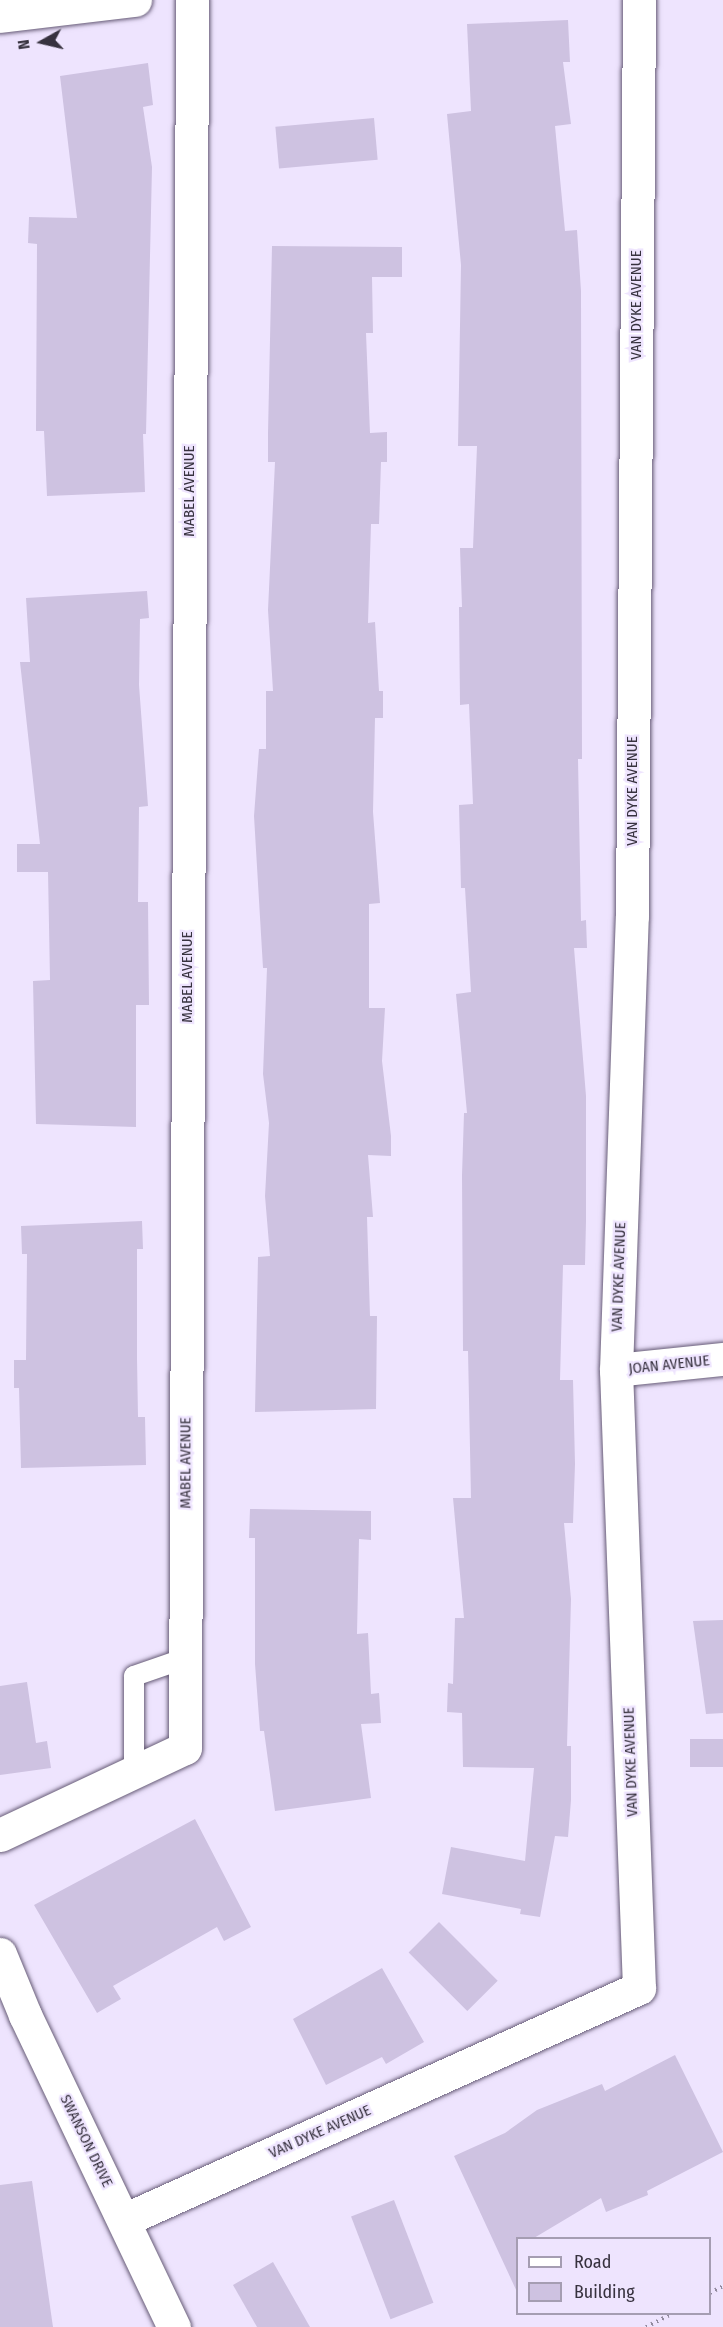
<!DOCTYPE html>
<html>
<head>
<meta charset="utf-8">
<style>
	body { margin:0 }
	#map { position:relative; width:723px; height:2327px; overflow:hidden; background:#eee4fe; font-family:"Fira Sans Condensed",sans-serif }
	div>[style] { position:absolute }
	.building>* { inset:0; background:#cec2e1; transform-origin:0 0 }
	.path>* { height:4px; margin-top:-2px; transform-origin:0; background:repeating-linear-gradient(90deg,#928a9e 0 1.5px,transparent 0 6px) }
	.roads { filter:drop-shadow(0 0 2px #675c77) drop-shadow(0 0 2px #675c77) }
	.service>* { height:20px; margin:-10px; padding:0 10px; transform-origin:10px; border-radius:10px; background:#fff }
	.minor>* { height:33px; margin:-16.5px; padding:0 16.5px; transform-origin:16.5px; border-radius:16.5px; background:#fff }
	span { translate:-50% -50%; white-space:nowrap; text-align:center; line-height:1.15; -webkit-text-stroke:4.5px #eee4fe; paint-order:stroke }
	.street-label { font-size:15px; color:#37323f }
	.legend { position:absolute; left:516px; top:2237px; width:195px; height:78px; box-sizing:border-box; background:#eee4fe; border:2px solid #a59db2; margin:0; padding:8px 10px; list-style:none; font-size:18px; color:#37323f }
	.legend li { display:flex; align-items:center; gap:12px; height:30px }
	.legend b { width:30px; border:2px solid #a59db2 }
	.north { position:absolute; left:12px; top:12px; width:60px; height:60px; -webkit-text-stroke:4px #eee4fe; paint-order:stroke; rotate:262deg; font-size:16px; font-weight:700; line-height:24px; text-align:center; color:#37323f }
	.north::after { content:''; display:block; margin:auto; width:21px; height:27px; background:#37323f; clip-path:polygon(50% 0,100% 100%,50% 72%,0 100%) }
</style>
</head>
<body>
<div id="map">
	<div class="building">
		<i style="clip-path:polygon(568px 20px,570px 62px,563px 62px,571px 124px,555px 126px,565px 231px,577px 230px,581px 291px,582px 759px,578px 759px,581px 921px,586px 920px,587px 948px,574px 948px,586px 1096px,586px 1221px,585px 1265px,563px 1265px,560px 1380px,573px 1380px,575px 1464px,573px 1523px,564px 1523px,571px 1599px,567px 1746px,571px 1746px,571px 1800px,568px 1837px,555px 1836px,540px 1917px,520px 1914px,521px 1909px,442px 1894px,451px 1847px,525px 1861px,534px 1768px,463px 1767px,462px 1713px,447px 1712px,448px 1683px,453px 1684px,455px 1618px,464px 1618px,453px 1498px,471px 1498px,468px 1351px,463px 1351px,462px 1175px,464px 1113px,467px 1113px,456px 994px,471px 992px,465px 888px,461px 888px,459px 805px,473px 804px,469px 704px,460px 705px,459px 607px,462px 607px,460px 548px,473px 548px,477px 446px,458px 446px,461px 265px,447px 114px,471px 111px,467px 24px)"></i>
		<i style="clip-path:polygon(148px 63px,153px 105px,143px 107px,152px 167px,146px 434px,143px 434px,145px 492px,47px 496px,44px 431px,36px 431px,37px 244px,28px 243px,29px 217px,77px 218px,60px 76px)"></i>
		<i style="left:374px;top:118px;width:42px;height:99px;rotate:85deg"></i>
		<i style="clip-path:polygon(272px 246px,402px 247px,402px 277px,372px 277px,373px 333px,366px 333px,370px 433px,387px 432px,387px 462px,381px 462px,379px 524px,371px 524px,368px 623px,375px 622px,379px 691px,383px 691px,383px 718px,375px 718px,373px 812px,380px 903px,369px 904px,369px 1008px,385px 1008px,382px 1061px,391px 1136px,391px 1156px,368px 1155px,373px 1217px,367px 1217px,370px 1316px,377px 1316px,376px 1409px,255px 1412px,258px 1257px,270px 1256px,265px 1196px,269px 1123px,263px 1074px,267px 968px,263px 968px,254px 816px,259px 749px,266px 749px,266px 691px,273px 691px,268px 610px,275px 462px,268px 462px,268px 433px)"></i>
		<i style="clip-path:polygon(147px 591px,149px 618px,140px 619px,139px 685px,148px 806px,139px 807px,138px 902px,148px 902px,149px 1005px,136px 1005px,136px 1127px,36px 1124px,33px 981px,50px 980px,48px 872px,17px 872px,17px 844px,40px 844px,20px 662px,30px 662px,26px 598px)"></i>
		<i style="clip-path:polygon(142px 1221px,143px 1249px,137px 1249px,137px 1358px,138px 1417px,145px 1417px,146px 1465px,21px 1468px,19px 1388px,14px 1388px,14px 1360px,26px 1360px,27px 1254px,22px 1254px,21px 1226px)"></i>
		<i style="clip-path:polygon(250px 1509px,371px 1511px,371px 1540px,359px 1539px,357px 1634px,368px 1633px,371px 1694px,379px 1693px,381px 1723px,361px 1724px,371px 1798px,275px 1811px,264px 1731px,260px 1731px,255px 1664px,255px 1538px,249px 1538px)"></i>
		<i style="clip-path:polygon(723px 1620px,723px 1713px,706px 1714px,693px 1621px)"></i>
		<i style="clip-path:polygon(27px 1682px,36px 1743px,47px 1741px,51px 1768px,0 1775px,0 1686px)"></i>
		<i style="left:723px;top:1739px;width:28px;height:33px;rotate:90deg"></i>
		<i style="clip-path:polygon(195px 1819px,251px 1927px,224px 1941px,217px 1927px,113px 1986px,121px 1999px,97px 2013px,34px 1905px)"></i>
		<i style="left:439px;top:1922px;width:83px;height:43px;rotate:45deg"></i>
		<i style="clip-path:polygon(382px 1968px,424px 2042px,386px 2064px,382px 2057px,326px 2085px,293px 2019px)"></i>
		<i style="clip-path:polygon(675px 2055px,723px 2152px,647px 2191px,648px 2195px,606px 2212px,601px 2198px,534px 2238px,518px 2238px,518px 2294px,454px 2156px,505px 2133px,537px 2110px,602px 2084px,605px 2091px)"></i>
		<i style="clip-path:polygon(32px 2181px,53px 2327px,0 2327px,0 2185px)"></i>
		<i style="left:394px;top:2200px;width:110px;height:46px;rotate:69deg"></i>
		<i style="clip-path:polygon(273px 2262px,310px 2327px,257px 2327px,233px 2285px)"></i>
	</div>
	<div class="path">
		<i style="left:710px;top:2293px;width:15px;rotate:-28deg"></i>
		<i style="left:646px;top:2327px;width:28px;rotate:-27deg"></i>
	</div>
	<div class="roads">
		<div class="service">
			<i style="left:134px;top:1772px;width:96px;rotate:-90deg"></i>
			<i style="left:134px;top:1676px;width:55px;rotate:-19.1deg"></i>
		</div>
		<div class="minor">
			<i style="left:0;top:16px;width:136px;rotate:-6.8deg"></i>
			<i style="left:616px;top:1370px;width:108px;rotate:-5.9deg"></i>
			<i style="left:0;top:1835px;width:204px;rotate:-25.2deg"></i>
			<i style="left:185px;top:1748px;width:1748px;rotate:-89.77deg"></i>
			<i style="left:0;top:1954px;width:66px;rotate:67.7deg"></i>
			<i style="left:25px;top:2015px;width:346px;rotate:64.5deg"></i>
			<i style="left:124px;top:2220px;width:565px;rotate:-24.25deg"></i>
			<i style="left:639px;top:1988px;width:618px;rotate:-92.13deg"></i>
			<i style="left:616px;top:1370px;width:454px;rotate:-88deg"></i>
			<i style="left:632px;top:916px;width:916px;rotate:-89.56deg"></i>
		</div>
	</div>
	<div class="street-label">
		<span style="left:637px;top:305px;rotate:-90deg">VAN DYKE AVENUE</span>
		<span style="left:190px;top:491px;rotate:-90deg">MABEL AVENUE</span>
		<span style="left:633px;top:791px;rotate:-90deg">VAN DYKE AVENUE</span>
		<span style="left:188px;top:977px;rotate:-90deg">MABEL AVENUE</span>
		<span style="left:619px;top:1277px;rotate:-88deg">VAN DYKE AVENUE</span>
		<span style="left:669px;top:1365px;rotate:-6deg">JOAN AVENUE</span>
		<span style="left:186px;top:1463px;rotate:-90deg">MABEL AVENUE</span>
		<span style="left:631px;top:1762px;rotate:-92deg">VAN DYKE AVENUE</span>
		<span style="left:320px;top:2132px;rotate:-24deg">VAN DYKE AVENUE</span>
		<span style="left:86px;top:2141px;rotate:64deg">SWANSON DRIVE</span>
	</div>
	<ul class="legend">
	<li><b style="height:8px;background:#fff"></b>Road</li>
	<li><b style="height:16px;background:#cec2e1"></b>Building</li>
	</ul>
	<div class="north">N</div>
</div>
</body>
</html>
